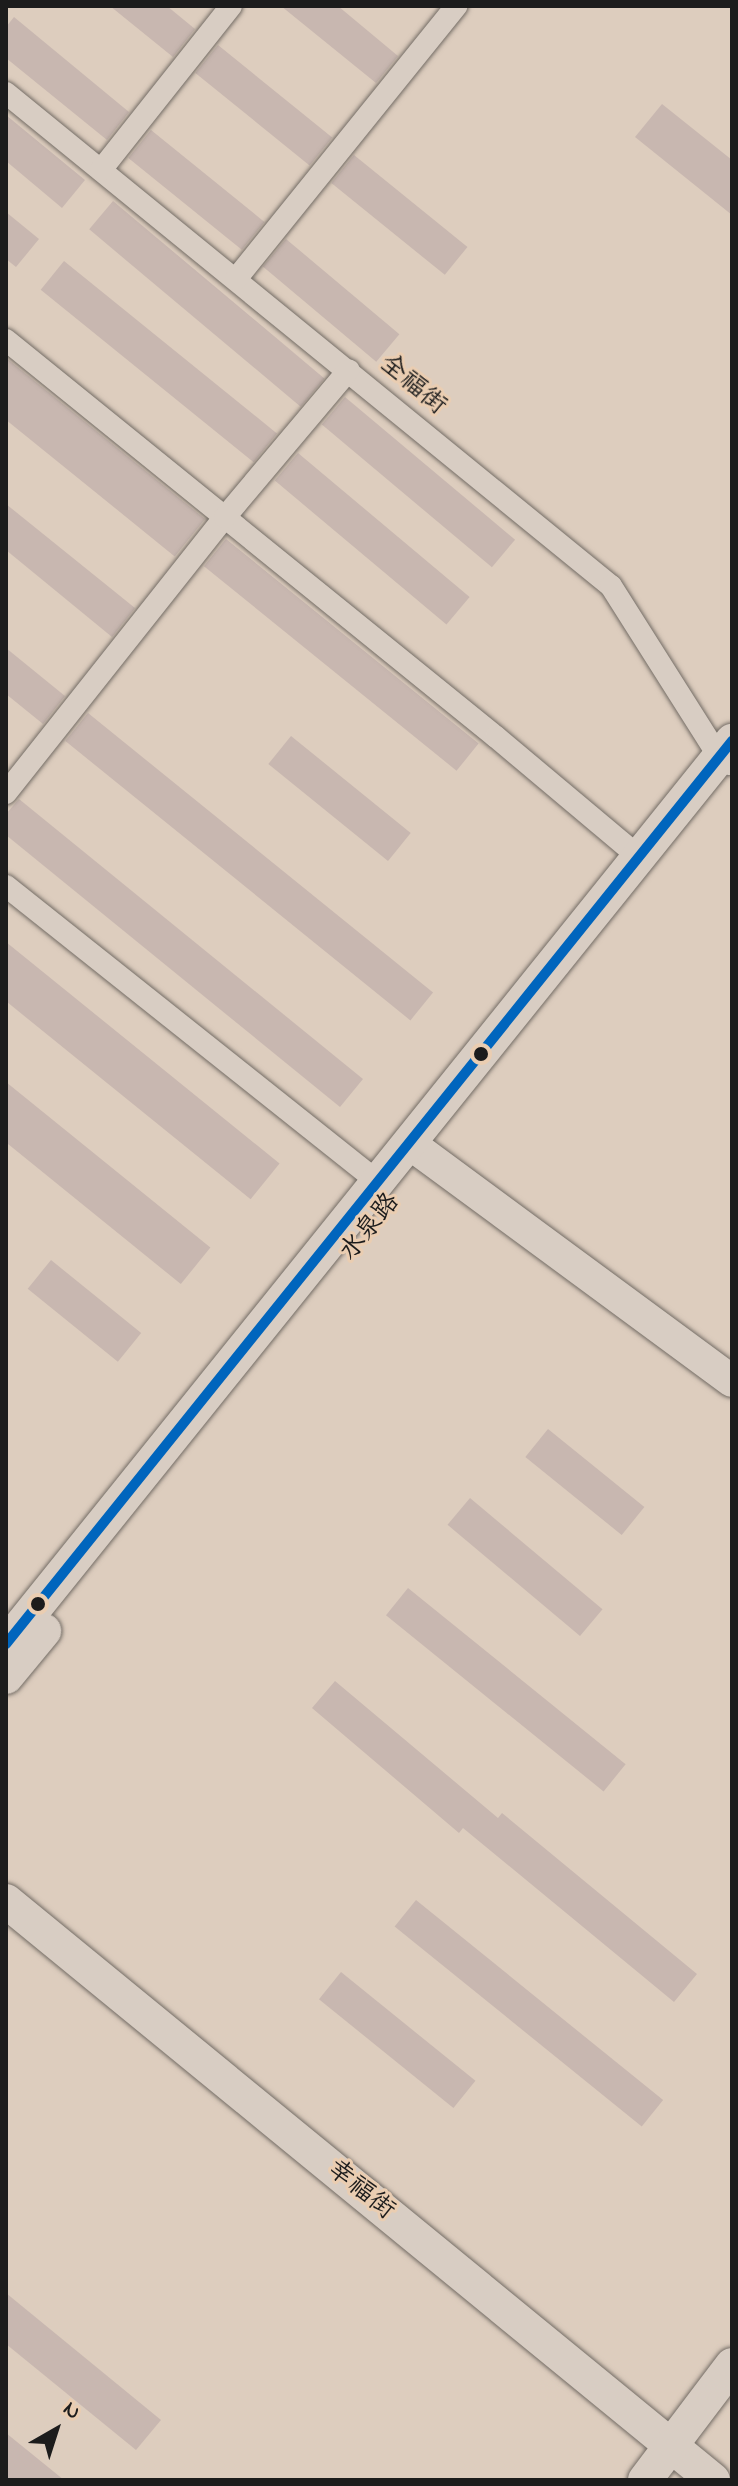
<!DOCTYPE html>
<html>
<head>
<meta charset="utf-8">
<style>
	body { margin:0 }
	#map { position:relative; width:738px; height:2486px; overflow:hidden; background:#ddcdbe; font-family:"Indie Flower","LXGW WenKai TC",sans-serif }
	div>[style] { position:absolute }
	.building>* { inset:0; background:#c8b7b0; transform-origin:0 0 }
	.roads { filter:drop-shadow(0 0 2px #736c65) drop-shadow(0 0 2px #736c65) }
	.street>* { height:22px; margin:-11px; padding:0 11px; transform-origin:11px; border-radius:11px; background:#d8cdc3 }
	.secondary>* { height:32px; margin:-16px; padding:0 16px; transform-origin:16px; border-radius:16px; background:#d8cdc3 }
	.primary>* { height:34px; margin:-17px; padding:0 17px; transform-origin:17px; border-radius:17px; background:#d8cdc3 }
	.bus-1>* { height:10px; margin:-5px; padding:0 5px; transform-origin:5px; border-radius:5px; background:#0065bd }
	.dots>* { width:22px; height:22px; translate:-50% -50%; box-sizing:border-box; border:4px solid #eacdb1; border-radius:50% }
	span { translate:-50% -50%; white-space:nowrap; text-align:center; line-height:1.15; -webkit-text-stroke:6px #eacdb1; paint-order:stroke }
	.street-label { font-size:26px; color:#1c1c1c }
	.frame { position:absolute; inset:0; border:8px solid #1c1c1c; pointer-events:none }
	.north { position:absolute; left:16px; top:2390px; width:80px; height:80px; -webkit-text-stroke:6px #eacdb1; paint-order:stroke; rotate:39deg; font-size:22px; font-weight:700; line-height:32px; text-align:center; color:#1c1c1c }
	.north::after { content:''; display:block; margin:auto; width:28px; height:36px; background:#1c1c1c; clip-path:polygon(50% 0,100% 100%,50% 72%,0 100%) }
</style>
</head>
<body>
<div id="map">
	<div class="building">
		<i style="clip-path:polygon(110px 6px,167px 6px,195px 29px,173px 57px)"></i>
		<i style="clip-path:polygon(281px 6px,338px 6px,398px 56px,376px 83px)"></i>
		<i style="clip-path:polygon(14px 17px,129px 112px,107px 140px,6px 58px,6px 27px)"></i>
		<i style="left:218px;top:45px;width:147px;height:36px;rotate:39deg"></i>
		<i style="clip-path:polygon(662px 104px,732px 160px,732px 215px,635px 137px)"></i>
		<i style="clip-path:polygon(6px 115px,85px 180px,62px 208px,6px 161px)"></i>
		<i style="left:151px;top:130px;width:146px;height:36px;rotate:39deg"></i>
		<i style="left:354px;top:155px;width:146px;height:36px;rotate:39deg"></i>
		<i style="left:113px;top:201px;width:276px;height:37px;rotate:40deg"></i>
		<i style="clip-path:polygon(6px 212px,39px 239px,16px 267px,6px 259px)"></i>
		<i style="left:286px;top:239px;width:148px;height:36px;rotate:40deg"></i>
		<i style="left:64px;top:261px;width:274px;height:37px;rotate:39deg"></i>
		<i style="left:6px;top:358px;width:256px;height:48px;rotate:39deg"></i>
		<i style="left:345px;top:397px;width:222px;height:36px;rotate:40deg"></i>
		<i style="left:298px;top:453px;width:224px;height:36px;rotate:40deg"></i>
		<i style="clip-path:polygon(6px 504px,135px 608px,112px 637px,6px 550px)"></i>
		<i style="left:226px;top:539px;width:325px;height:35px;rotate:39deg"></i>
		<i style="clip-path:polygon(6px 648px,65px 696px,43px 724px,6px 694px)"></i>
		<i style="left:88px;top:713px;width:444px;height:36px;rotate:39deg"></i>
		<i style="left:291px;top:736px;width:154px;height:36px;rotate:39deg"></i>
		<i style="clip-path:polygon(19px 799px,363px 1079px,340px 1107px,6px 835px,6px 814px)"></i>
		<i style="left:6px;top:942px;width:352px;height:46px;rotate:39deg"></i>
		<i style="left:6px;top:1082px;width:263px;height:47px;rotate:39deg"></i>
		<i style="left:51px;top:1260px;width:116px;height:37px;rotate:39deg"></i>
		<i style="left:548px;top:1429px;width:124px;height:36px;rotate:39deg"></i>
		<i style="left:470px;top:1498px;width:173px;height:35px;rotate:40deg"></i>
		<i style="left:408px;top:1588px;width:280px;height:35px;rotate:39deg"></i>
		<i style="clip-path:polygon(335px 1681px,498px 1818px,502px 1813px,697px 1974px,674px 2002px,463px 1828px,459px 1833px,312px 1708px)"></i>
		<i style="left:416px;top:1900px;width:318px;height:34px;rotate:39deg"></i>
		<i style="left:341px;top:1972px;width:173px;height:35px;rotate:39deg"></i>
		<i style="clip-path:polygon(6px 2293px,161px 2420px,136px 2450px,6px 2344px)"></i>
		<i style="clip-path:polygon(6px 2433px,64px 2480px,6px 2480px)"></i>
	</div>
	<div class="roads">
		<div class="street">
			<i style="left:6px;top:93px;width:780px;rotate:39.18deg"></i>
			<i style="left:611px;top:586px;width:202px;rotate:57.7deg"></i>
			<i style="left:719px;top:757px;width:12px;rotate:35deg"></i>
			<i style="left:101px;top:170px;width:209px;rotate:-51.6deg"></i>
			<i style="left:236px;top:279px;width:351px;rotate:-51.1deg"></i>
			<i style="left:6px;top:340px;width:631px;rotate:39.01deg"></i>
			<i style="left:496px;top:737px;width:187px;rotate:40deg"></i>
			<i style="left:6px;top:793px;width:352px;rotate:-51.6deg"></i>
			<i style="left:225px;top:517px;width:192px;rotate:-49.9deg"></i>
			<i style="left:6px;top:886px;width:475px;rotate:38.5deg"></i>
		</div>
		<div class="secondary">
			<i style="left:409px;top:1143px;width:401px;rotate:36.4deg"></i>
		</div>
		<div class="primary">
			<i style="left:6px;top:1644px;width:1159px;rotate:-51.2deg"></i>
			<i style="left:6px;top:1677px;width:60px;rotate:-50.4deg"></i>
			<i style="left:6px;top:1901px;width:914px;rotate:39.32deg"></i>
			<i style="left:645px;top:2480px;width:144px;rotate:-52.9deg"></i>
		</div>
	</div>
	<div class="bus-1">
		<i style="left:6px;top:1644px;width:1159px;rotate:-51.2deg"></i>
	</div>
	<div class="dots">
		<i style="left:481px;top:1054px;background:#1c1c1c"></i>
		<i style="left:38px;top:1604px;background:#1c1c1c"></i>
	</div>
	<div class="street-label">
		<span style="left:412px;top:386px;rotate:40deg">全福街</span>
		<span style="left:371px;top:1228px;rotate:-51deg">水泉路</span>
		<span style="left:360px;top:2191px;rotate:39deg">幸福街</span>
	</div>
	<div class="frame"></div>
	<div class="north">N</div>
</div>
</body>
</html>
